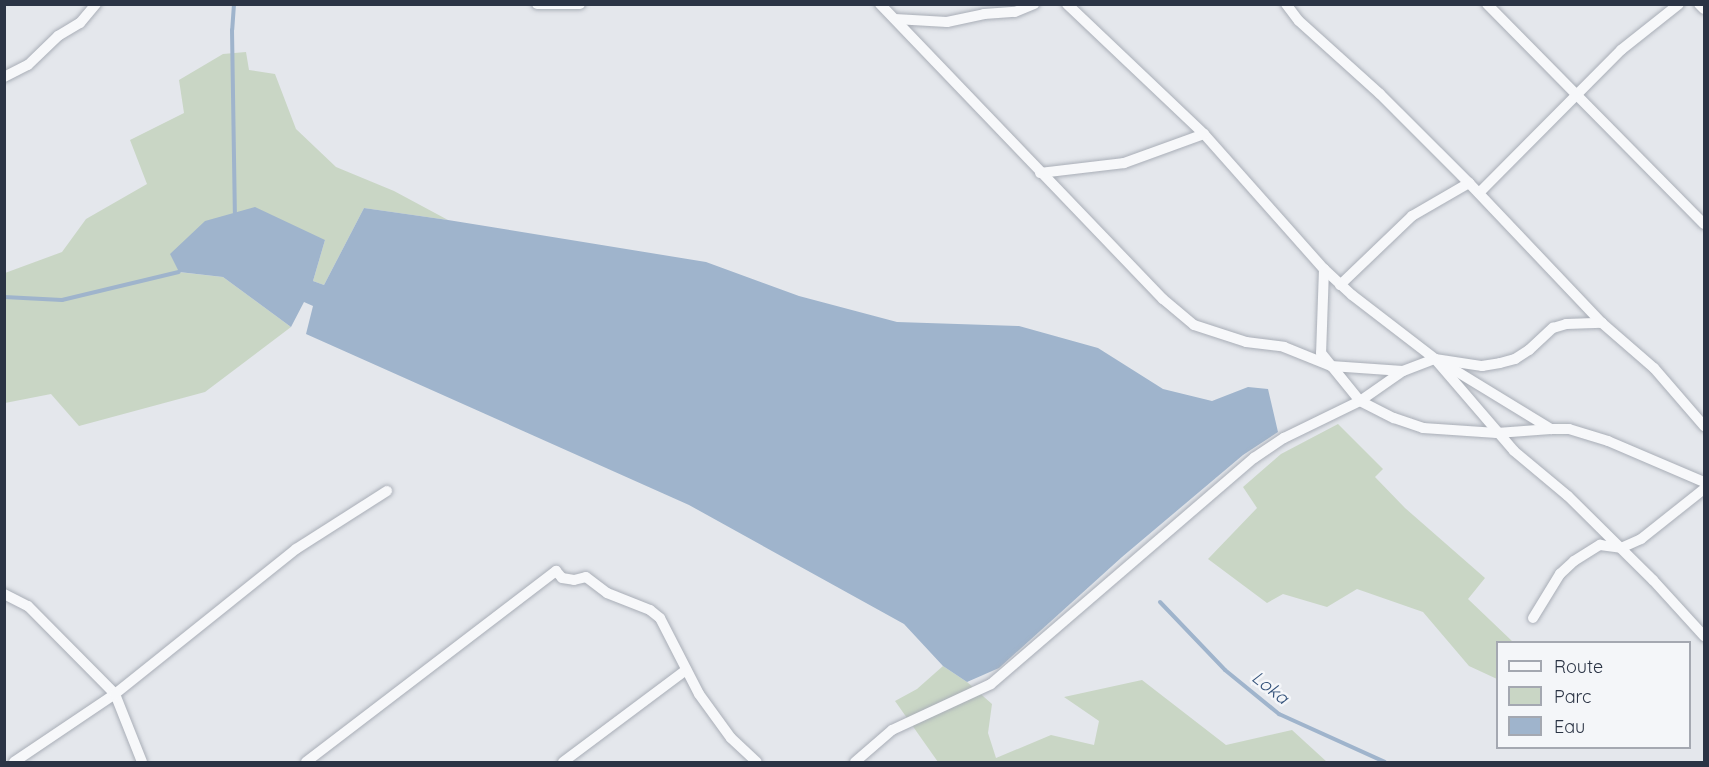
<!DOCTYPE html>
<html>
<head>
<meta charset="utf-8">
<style>
	body { margin:0 }
	#map { position:relative; width:1709px; height:767px; overflow:hidden; background:#e4e7ec; font-family:Quicksand,sans-serif }
	div>[style] { position:absolute }
	.green>* { inset:0; background:#c9d6c5 }
	.water>* { inset:0; background:#9fb4cc }
	.stream>* { height:4px; margin:-2px; padding:0 2px; transform-origin:2px; border-radius:2px; background:#9fb4cc }
	.roads { filter:drop-shadow(0 0 2px #a9aeb7) drop-shadow(0 0 2px #a9aeb7) }
	.minor>* { height:10px; margin:-5px; padding:0 5px; transform-origin:5px; border-radius:5px; background:#f7f8fa }
	span { translate:-50% -50%; white-space:nowrap; text-align:center; line-height:1.15; -webkit-text-stroke:5px #f4f6f9; paint-order:stroke }
	.water-label { font-size:18px; color:#34527a; font-style:italic }
	.frame { position:absolute; inset:0; border:6px solid #2b3445; pointer-events:none }
	.legend { position:absolute; left:1496px; top:641px; width:195px; height:108px; box-sizing:border-box; background:#f4f6f9; border:2px solid #a4a8b1; margin:0; padding:8px 10px; list-style:none; font-size:18px; color:#2b3445 }
	.legend li { display:flex; align-items:center; gap:12px; height:30px }
	.legend b { width:30px; border:2px solid #a4a8b1 }
</style>
</head>
<body>
<div id="map">
	<div class="green">
		<i style="clip-path:polygon(246px 52px,249px 70px,275px 74px,296px 129px,336px 167px,394px 191px,448px 220px,364px 208px,324px 285px,313px 281px,325px 240px,178px 272px,223px 277px,291px 327px,205px 392px,79px 426px,51px 394px,5px 403px,5px 273px,62px 252px,86px 219px,147px 184px,130px 140px,184px 113px,179px 80px,223px 54px)"></i>
		<i style="clip-path:polygon(1338px 424px,1383px 469px,1375px 477px,1405px 508px,1485px 578px,1468px 599px,1513px 642px,1498px 642px,1497px 679px,1469px 666px,1423px 612px,1357px 589px,1327px 607px,1283px 594px,1267px 603px,1208px 559px,1257px 508px,1243px 487px,1281px 454px)"></i>
		<i style="clip-path:polygon(943px 666px,967px 682px,992px 704px,988px 733px,996px 758px,1051px 735px,1094px 745px,1099px 721px,1064px 697px,1142px 680px,1226px 745px,1292px 730px,1327px 762px,938px 762px,895px 701px,917px 689px)"></i>
	</div>
	<div class="water">
		<i style="clip-path:polygon(255px 207px,325px 240px,313px 281px,324px 285px,364px 208px,448px 220px,706px 262px,799px 296px,897px 322px,1019px 326px,1098px 348px,1163px 389px,1212px 401px,1248px 387px,1268px 389px,1278px 432px,1243px 455px,1122px 557px,999px 668px,967px 682px,943px 666px,904px 624px,689px 505px,306px 334px,313px 306px,304px 302px,291px 327px,223px 277px,179px 272px,170px 254px,205px 221px)"></i>
	</div>
	<div class="stream">
		<i style="left:234px;top:4px;width:26px;rotate:94deg"></i>
		<i style="left:232px;top:30px;width:183px;rotate:89.1deg"></i>
		<i style="left:4px;top:297px;width:58px;rotate:3deg"></i>
		<i style="left:62px;top:300px;width:120px;rotate:-13.5deg"></i>
		<i style="left:1160px;top:602px;width:94px;rotate:46.3deg"></i>
		<i style="left:1225px;top:670px;width:70px;rotate:39.2deg"></i>
		<i style="left:1279px;top:714px;width:116px;rotate:24.4deg"></i>
	</div>
	<div class="roads">
		<div class="minor">
			<i style="left:537px;top:4px;width:43px"></i>
			<i style="left:880px;top:4px;width:409px;rotate:46.2deg"></i>
			<i style="left:1163px;top:299px;width:40px;rotate:40deg"></i>
			<i style="left:1194px;top:325px;width:55px;rotate:18.1deg"></i>
			<i style="left:1246px;top:342px;width:38px;rotate:7deg"></i>
			<i style="left:1284px;top:347px;width:51px;rotate:22deg"></i>
			<i style="left:1331px;top:366px;width:72px;rotate:4deg"></i>
			<i style="left:1067px;top:4px;width:189px;rotate:43.5deg"></i>
			<i style="left:1204px;top:134px;width:181px;rotate:48.4deg"></i>
			<i style="left:1324px;top:269px;width:38px;rotate:43deg"></i>
			<i style="left:1352px;top:295px;width:105px;rotate:37.6deg"></i>
			<i style="left:1435px;top:359px;width:121px;rotate:49.3deg"></i>
			<i style="left:1514px;top:451px;width:70px;rotate:39.8deg"></i>
			<i style="left:1568px;top:496px;width:120px;rotate:44.7deg"></i>
			<i style="left:1653px;top:580px;width:76px;rotate:47.7deg"></i>
			<i style="left:1286px;top:4px;width:21px;rotate:53deg"></i>
			<i style="left:1299px;top:21px;width:109px;rotate:42deg"></i>
			<i style="left:1380px;top:94px;width:126px;rotate:45deg"></i>
			<i style="left:1469px;top:183px;width:193px;rotate:46.5deg"></i>
			<i style="left:1602px;top:323px;width:69px;rotate:40.9deg"></i>
			<i style="left:1654px;top:368px;width:77px;rotate:49.2deg"></i>
			<i style="left:1487px;top:4px;width:309px;rotate:45.4deg"></i>
			<i style="left:1699px;top:4px;width:7px;rotate:45deg"></i>
			<i style="left:895px;top:19px;width:52px;rotate:3.3deg"></i>
			<i style="left:947px;top:22px;width:38px;rotate:-12deg"></i>
			<i style="left:984px;top:14px;width:31px;rotate:-4deg"></i>
			<i style="left:1015px;top:12px;width:21px;rotate:-23deg"></i>
			<i style="left:4px;top:77px;width:27px;rotate:-27deg"></i>
			<i style="left:28px;top:65px;width:42px;rotate:-44deg"></i>
			<i style="left:58px;top:36px;width:26px;rotate:-31deg"></i>
			<i style="left:80px;top:23px;width:25px;rotate:-50deg"></i>
			<i style="left:1040px;top:173px;width:85px;rotate:-6.8deg"></i>
			<i style="left:1124px;top:163px;width:85px;rotate:-19.9deg"></i>
			<i style="left:1479px;top:193px;width:202px;rotate:-45.2deg"></i>
			<i style="left:1621px;top:50px;width:74px;rotate:-38.4deg"></i>
			<i style="left:1324px;top:269px;width:84px;rotate:92deg"></i>
			<i style="left:1321px;top:353px;width:62px;rotate:50.9deg"></i>
			<i style="left:1360px;top:401px;width:38px;rotate:27deg"></i>
			<i style="left:1394px;top:418px;width:31px;rotate:19deg"></i>
			<i style="left:1423px;top:428px;width:74px;rotate:3.9deg"></i>
			<i style="left:1497px;top:433px;width:54px;rotate:-4.2deg"></i>
			<i style="left:1340px;top:285px;width:100px;rotate:-43.8deg"></i>
			<i style="left:1412px;top:216px;width:66px;rotate:-30.1deg"></i>
			<i style="left:1443px;top:363px;width:127px;rotate:31.4deg"></i>
			<i style="left:1551px;top:429px;width:18px"></i>
			<i style="left:1569px;top:429px;width:41px;rotate:17.1deg"></i>
			<i style="left:1608px;top:441px;width:104px;rotate:23.1deg"></i>
			<i style="left:4px;top:594px;width:27px;rotate:27deg"></i>
			<i style="left:28px;top:606px;width:124px;rotate:45.3deg"></i>
			<i style="left:115px;top:694px;width:73px;rotate:68.3deg"></i>
			<i style="left:1533px;top:618px;width:52px;rotate:-58.5deg"></i>
			<i style="left:1560px;top:574px;width:19px;rotate:-43deg"></i>
			<i style="left:1574px;top:561px;width:31px;rotate:-32deg"></i>
			<i style="left:1600px;top:545px;width:21px;rotate:8deg"></i>
			<i style="left:1621px;top:548px;width:22px;rotate:-24deg"></i>
			<i style="left:1641px;top:539px;width:80px;rotate:-38.4deg"></i>
			<i style="left:14px;top:762px;width:122px;rotate:-34deg"></i>
			<i style="left:115px;top:694px;width:232px;rotate:-38.7deg"></i>
			<i style="left:296px;top:549px;width:108px;rotate:-32.5deg"></i>
			<i style="left:306px;top:762px;width:315px;rotate:-37.4deg"></i>
			<i style="left:556px;top:571px;width:9px;rotate:49deg"></i>
			<i style="left:562px;top:578px;width:12px;rotate:9deg"></i>
			<i style="left:574px;top:580px;width:12px;rotate:-14deg"></i>
			<i style="left:586px;top:577px;width:26px;rotate:37deg"></i>
			<i style="left:607px;top:593px;width:46px;rotate:21.6deg"></i>
			<i style="left:650px;top:610px;width:13px;rotate:39deg"></i>
			<i style="left:660px;top:618px;width:85px;rotate:62.8deg"></i>
			<i style="left:699px;top:694px;width:54px;rotate:54deg"></i>
			<i style="left:731px;top:738px;width:35px;rotate:43deg"></i>
			<i style="left:563px;top:762px;width:154px;rotate:-36.8deg"></i>
			<i style="left:855px;top:762px;width:49px;rotate:-40.9deg"></i>
			<i style="left:892px;top:730px;width:109px;rotate:-24.9deg"></i>
			<i style="left:991px;top:684px;width:347px;rotate:-40.7deg"></i>
			<i style="left:1254px;top:458px;width:36px;rotate:-34deg"></i>
			<i style="left:1284px;top:438px;width:85px;rotate:-26deg"></i>
			<i style="left:1360px;top:401px;width:52px;rotate:-34.9deg"></i>
			<i style="left:1403px;top:371px;width:34px;rotate:-21deg"></i>
			<i style="left:1435px;top:359px;width:48px;rotate:8.5deg"></i>
			<i style="left:1482px;top:366px;width:18px;rotate:-9deg"></i>
			<i style="left:1500px;top:363px;width:16px;rotate:-15deg"></i>
			<i style="left:1515px;top:359px;width:17px;rotate:-33deg"></i>
			<i style="left:1529px;top:350px;width:33px;rotate:-43deg"></i>
			<i style="left:1553px;top:328px;width:14px;rotate:-17deg"></i>
			<i style="left:1566px;top:324px;width:36px;rotate:-2deg"></i>
		</div>
	</div>
	<div class="water-label">
		<span style="left:1270px;top:688px;rotate:38deg">Loka</span>
	</div>
	<div class="frame"></div>
	<ul class="legend">
	<li><b style="height:8px;background:#f7f8fa"></b>Route</li>
	<li><b style="height:16px;background:#c9d6c5"></b>Parc</li>
	<li><b style="height:16px;background:#9fb4cc"></b>Eau</li>
	</ul>
</div>
</body>
</html>
